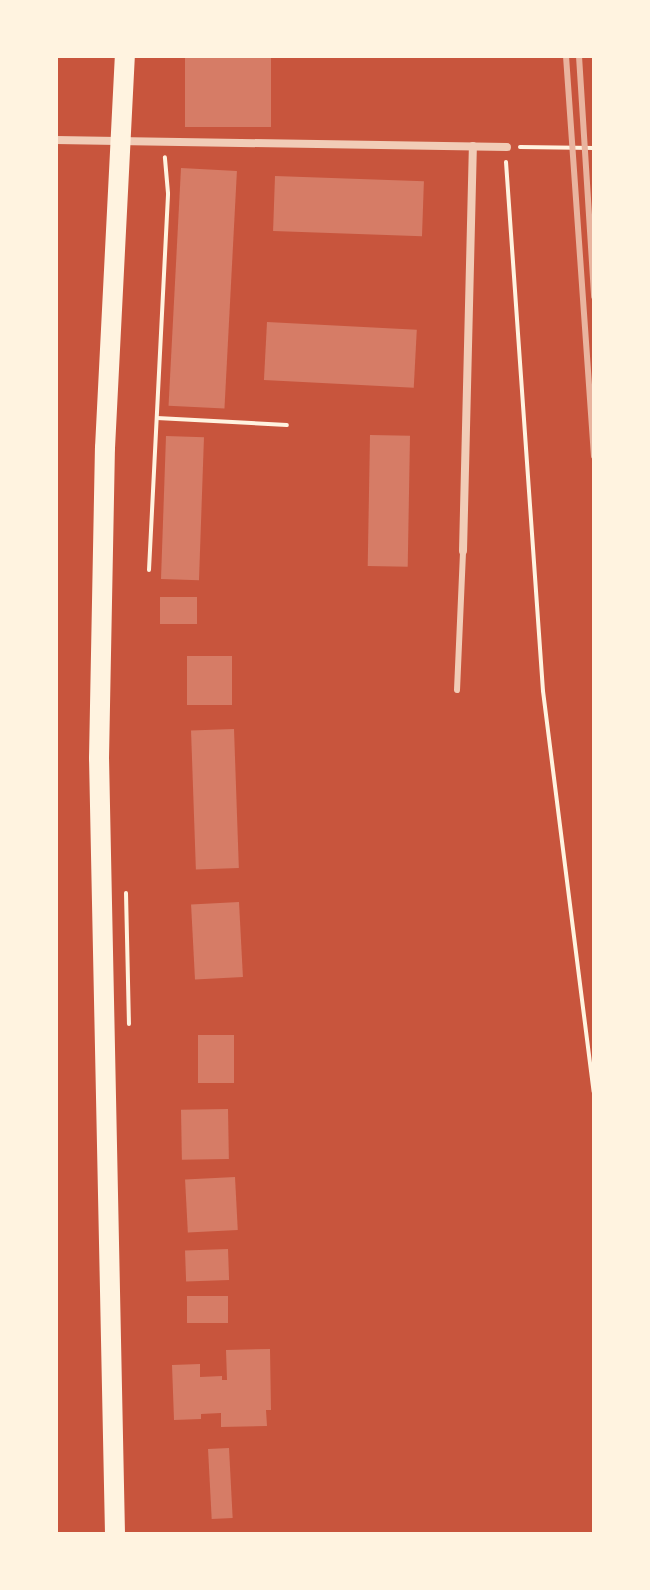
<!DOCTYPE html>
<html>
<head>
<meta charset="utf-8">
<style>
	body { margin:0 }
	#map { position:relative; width:650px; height:1590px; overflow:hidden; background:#c8553d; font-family:Montserrat,sans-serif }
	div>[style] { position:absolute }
	.building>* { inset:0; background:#d67c66; transform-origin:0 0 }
	.path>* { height:4px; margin:-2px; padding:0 2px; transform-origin:2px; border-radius:2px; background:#fff3e0 }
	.service>* { height:6px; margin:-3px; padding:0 3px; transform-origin:3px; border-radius:3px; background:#f1ccb7 }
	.minor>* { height:8px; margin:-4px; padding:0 4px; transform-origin:4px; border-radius:4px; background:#f1ccb7 }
	.primary>* { height:20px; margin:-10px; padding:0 10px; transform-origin:10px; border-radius:10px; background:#fff3e0 }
	.rail>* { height:6px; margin:-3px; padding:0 3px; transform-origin:3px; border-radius:3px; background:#e9b49f }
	span { translate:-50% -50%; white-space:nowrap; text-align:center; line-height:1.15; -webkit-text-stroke:8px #fff3e0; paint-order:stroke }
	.frame { position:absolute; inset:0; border:58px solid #fff3e0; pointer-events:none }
</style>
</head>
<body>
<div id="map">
	<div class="building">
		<i style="left:185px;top:56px;width:86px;height:71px"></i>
		<i style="left:181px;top:168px;width:56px;height:238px;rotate:3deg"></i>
		<i style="left:275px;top:176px;width:149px;height:55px;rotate:2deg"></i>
		<i style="left:267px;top:322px;width:150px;height:58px;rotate:3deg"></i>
		<i style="left:370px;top:435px;width:40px;height:131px;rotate:1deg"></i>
		<i style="left:166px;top:436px;width:38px;height:143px;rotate:2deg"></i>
		<i style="left:197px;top:597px;width:27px;height:37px;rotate:90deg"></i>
		<i style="left:187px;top:656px;width:45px;height:49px"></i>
		<i style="left:234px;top:729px;width:139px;height:43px;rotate:88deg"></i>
		<i style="left:239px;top:902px;width:75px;height:48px;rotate:87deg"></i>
		<i style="left:198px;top:1035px;width:36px;height:48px"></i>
		<i style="left:228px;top:1109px;width:50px;height:47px;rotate:89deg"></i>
		<i style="left:235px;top:1177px;width:53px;height:50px;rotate:87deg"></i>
		<i style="left:228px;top:1249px;width:31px;height:43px;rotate:88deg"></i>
		<i style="left:187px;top:1296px;width:41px;height:27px"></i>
		<i style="clip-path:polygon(270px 1349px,271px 1410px,266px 1410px,267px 1426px,221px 1427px,221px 1413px,201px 1414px,201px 1419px,174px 1420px,172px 1365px,200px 1364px,200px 1377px,222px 1376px,222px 1380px,227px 1380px,226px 1350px)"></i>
		<i style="left:229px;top:1448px;width:70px;height:21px;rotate:87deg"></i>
	</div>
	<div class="path">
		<i style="left:520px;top:147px;width:74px;rotate:0.8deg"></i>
		<i style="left:506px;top:162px;width:530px;rotate:86deg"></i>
		<i style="left:543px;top:691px;width:404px;rotate:82.8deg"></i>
		<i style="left:157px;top:418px;width:130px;rotate:3.1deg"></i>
		<i style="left:149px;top:570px;width:377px;rotate:-87.1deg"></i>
		<i style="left:168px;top:193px;width:36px;rotate:-95deg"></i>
		<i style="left:126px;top:893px;width:131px;rotate:88.7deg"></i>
	</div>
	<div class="service">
		<i style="left:457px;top:690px;width:139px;rotate:-87.5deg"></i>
	</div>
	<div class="minor">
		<i style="left:56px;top:140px;width:451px;rotate:0.9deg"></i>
		<i style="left:463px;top:551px;width:405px;rotate:-88.6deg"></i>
	</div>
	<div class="primary">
		<i style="left:115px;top:1534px;width:776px;rotate:-91.18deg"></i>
		<i style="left:99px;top:758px;width:310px;rotate:-88.9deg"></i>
		<i style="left:105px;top:448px;width:393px;rotate:-87.1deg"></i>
	</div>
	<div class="rail">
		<i style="left:566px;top:56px;width:401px;rotate:86deg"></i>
		<i style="left:579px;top:56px;width:241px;rotate:86.4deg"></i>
	</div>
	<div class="frame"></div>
</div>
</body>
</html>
